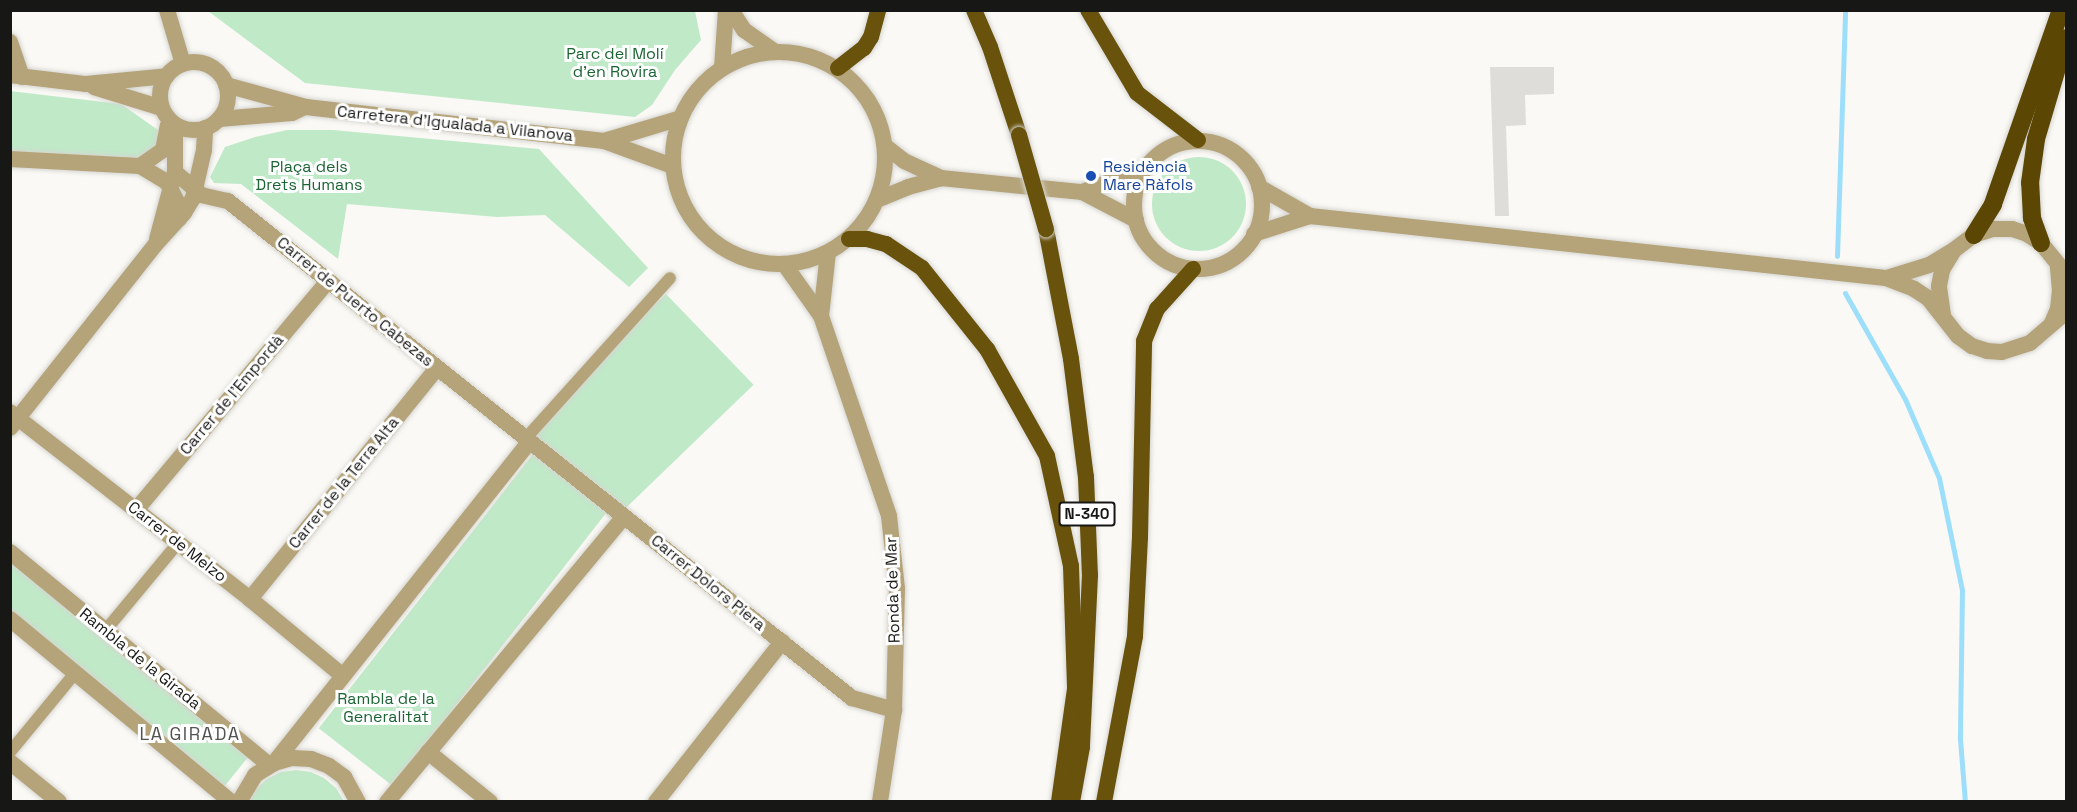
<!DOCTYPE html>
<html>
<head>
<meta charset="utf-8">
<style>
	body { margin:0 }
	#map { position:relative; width:2077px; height:812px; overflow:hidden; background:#faf9f5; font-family:"Space Grotesk",sans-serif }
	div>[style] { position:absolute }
	.green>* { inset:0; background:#c0e9c8; transform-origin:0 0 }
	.round { border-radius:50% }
	.stream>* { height:5px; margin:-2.5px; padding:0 2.5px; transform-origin:2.5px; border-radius:2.5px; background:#9ddffa }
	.building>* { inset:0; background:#deddd9 }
	.roads { filter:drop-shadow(0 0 2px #d6d5d1) drop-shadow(0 0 2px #d6d5d1) }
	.pedestrian>* { height:12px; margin:-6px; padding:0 6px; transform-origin:6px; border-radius:6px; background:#b5a47a }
	.minor>* { height:16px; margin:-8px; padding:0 8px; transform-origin:8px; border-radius:8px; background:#b5a47a }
	.tertiary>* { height:16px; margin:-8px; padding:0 8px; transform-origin:8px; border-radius:8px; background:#b5a47a }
	.tertiary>.ring { margin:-8px; padding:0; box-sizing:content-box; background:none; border:16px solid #b5a47a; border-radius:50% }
	.trunk>* { height:16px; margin:-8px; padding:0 8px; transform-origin:8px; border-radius:8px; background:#68520c }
	.motorway>* { height:18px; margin:-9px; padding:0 9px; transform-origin:9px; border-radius:9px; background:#5b4603 }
	.bridges { filter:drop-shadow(0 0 2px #d6d5d1) drop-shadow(0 0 2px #d6d5d1) }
	.trunk-bridge>* { height:16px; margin:-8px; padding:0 8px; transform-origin:8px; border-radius:8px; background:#68520c }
	.dots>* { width:16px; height:16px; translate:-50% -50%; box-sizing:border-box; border:3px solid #fff; border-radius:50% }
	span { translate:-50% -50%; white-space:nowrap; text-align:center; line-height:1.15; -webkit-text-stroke:6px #fff; paint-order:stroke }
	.shield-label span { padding:2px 4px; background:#fff; border:2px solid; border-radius:4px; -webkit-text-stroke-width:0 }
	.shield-label { font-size:15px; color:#171716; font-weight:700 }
	.park-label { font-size:16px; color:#1c6433 }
	.street-label { font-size:16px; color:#171716 }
	.transit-label { font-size:16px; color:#164399 }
	.left { translate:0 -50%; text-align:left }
	.neighbourhood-label { font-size:18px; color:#53534f; letter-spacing:1.5px }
	.frame { position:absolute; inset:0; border:12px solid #171716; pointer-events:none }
</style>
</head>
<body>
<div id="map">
	<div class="green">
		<i style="clip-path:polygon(208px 11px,695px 11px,701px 40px,675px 70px,652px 105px,635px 117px,305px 83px)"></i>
		<i style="clip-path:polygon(10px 91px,121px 104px,158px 130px,157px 151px,133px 162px,11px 152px)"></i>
		<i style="clip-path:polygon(287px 130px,333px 130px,539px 149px,648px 268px,629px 287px,545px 215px,497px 217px,347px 204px,338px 259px,241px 184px,214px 183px,210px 177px,225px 147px,255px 137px)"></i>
		<i class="round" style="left:1152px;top:157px;width:94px;height:94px"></i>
		<i style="left:666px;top:294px;width:126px;height:196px;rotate:46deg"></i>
		<i style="left:533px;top:454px;width:94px;height:348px;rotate:38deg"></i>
		<i style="clip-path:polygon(10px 561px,249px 756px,223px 788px,11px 612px)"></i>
		<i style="clip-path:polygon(296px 770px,311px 772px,324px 778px,336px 788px,344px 801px,249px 801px,256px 789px,267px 779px,281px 772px)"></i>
	</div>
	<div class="stream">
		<i style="left:1837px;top:256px;width:246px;rotate:-88.1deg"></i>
		<i style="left:1845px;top:293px;width:122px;rotate:60.5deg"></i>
		<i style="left:1905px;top:399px;width:86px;rotate:66.7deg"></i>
		<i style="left:1939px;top:478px;width:114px;rotate:78.4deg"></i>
		<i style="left:1962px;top:590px;width:149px;rotate:90.8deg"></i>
		<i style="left:1960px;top:739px;width:63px;rotate:85.5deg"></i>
	</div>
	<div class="building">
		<i style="clip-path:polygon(1490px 67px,1554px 67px,1554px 94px,1525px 95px,1526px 125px,1506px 126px,1509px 216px,1495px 216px)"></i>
	</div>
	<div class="roads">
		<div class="pedestrian">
			<i style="left:526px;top:438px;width:215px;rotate:-48deg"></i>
			<i style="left:105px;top:631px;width:114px;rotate:-50.3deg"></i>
			<i style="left:10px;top:752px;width:104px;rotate:-50.5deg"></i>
		</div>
		<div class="minor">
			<i style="left:167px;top:10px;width:56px;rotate:73.5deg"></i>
			<i style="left:731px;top:10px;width:24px;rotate:57deg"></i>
			<i style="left:744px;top:30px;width:37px;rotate:35deg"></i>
			<i style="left:10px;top:42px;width:37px;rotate:71deg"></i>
			<i style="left:722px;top:68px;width:58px;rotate:-86.1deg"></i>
			<i style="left:10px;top:159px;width:130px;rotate:3.1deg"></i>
			<i style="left:140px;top:166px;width:31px;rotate:31deg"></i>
			<i style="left:167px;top:182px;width:22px;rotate:63deg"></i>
			<i style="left:177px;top:202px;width:17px;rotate:83deg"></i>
			<i style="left:140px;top:166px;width:28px;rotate:-35deg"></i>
			<i style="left:163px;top:150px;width:25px;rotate:-79deg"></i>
			<i style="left:175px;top:172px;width:35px;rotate:41deg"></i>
			<i style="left:201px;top:195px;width:28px;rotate:13deg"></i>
			<i style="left:228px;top:201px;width:798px;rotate:38.54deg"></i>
			<i style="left:852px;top:698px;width:44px;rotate:15.9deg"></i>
			<i style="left:157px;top:239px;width:69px;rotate:-75deg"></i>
			<i style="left:175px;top:172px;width:47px;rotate:-90deg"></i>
			<i style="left:10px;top:412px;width:304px;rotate:37.9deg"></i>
			<i style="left:250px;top:599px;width:119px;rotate:39.6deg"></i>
			<i style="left:10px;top:428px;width:233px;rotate:-51.6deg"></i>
			<i style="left:155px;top:245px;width:43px;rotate:-47.8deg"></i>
			<i style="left:184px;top:213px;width:17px;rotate:-59deg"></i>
			<i style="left:193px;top:198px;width:49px;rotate:-77.1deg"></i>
			<i style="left:204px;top:150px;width:22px;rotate:-87deg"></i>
			<i style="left:136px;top:510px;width:299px;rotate:-50deg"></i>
			<i style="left:10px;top:552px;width:335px;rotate:39.4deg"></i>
			<i style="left:250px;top:599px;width:297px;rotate:-51deg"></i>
			<i style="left:10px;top:619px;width:287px;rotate:39.6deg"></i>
			<i style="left:428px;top:752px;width:80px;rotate:38.9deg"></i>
			<i style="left:10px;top:762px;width:63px;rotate:39.2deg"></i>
			<i style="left:274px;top:763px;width:411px;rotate:-51.5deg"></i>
			<i style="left:239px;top:802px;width:31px;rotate:-59deg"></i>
			<i style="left:255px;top:775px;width:22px;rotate:-32deg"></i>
			<i style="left:274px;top:763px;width:19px;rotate:-16deg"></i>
			<i style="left:292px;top:758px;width:19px;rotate:3deg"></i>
			<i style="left:311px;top:759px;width:19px;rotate:21deg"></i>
			<i style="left:329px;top:766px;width:19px;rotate:36deg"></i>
			<i style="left:344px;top:777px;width:29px;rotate:61deg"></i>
			<i style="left:387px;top:802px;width:371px;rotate:-50.3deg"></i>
			<i style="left:656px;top:802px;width:204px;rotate:-51.8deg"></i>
		</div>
		<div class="tertiary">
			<i class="ring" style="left:673px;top:52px;width:196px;height:196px"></i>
			<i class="ring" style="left:160px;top:62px;width:52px;height:52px"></i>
			<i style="left:10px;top:75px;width:77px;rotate:6.8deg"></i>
			<i style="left:86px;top:84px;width:81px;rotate:-5.6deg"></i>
			<i style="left:226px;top:85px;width:83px;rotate:15.4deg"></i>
			<i style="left:306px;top:107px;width:300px;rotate:6.5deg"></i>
			<i style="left:604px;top:141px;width:70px;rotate:20deg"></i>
			<i style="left:94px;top:87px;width:71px;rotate:17.2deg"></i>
			<i style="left:219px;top:119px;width:73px;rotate:-4.7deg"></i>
			<i style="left:292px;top:113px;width:14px;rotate:-25deg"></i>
			<i style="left:604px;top:141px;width:80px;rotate:-16.6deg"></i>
			<i class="ring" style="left:1134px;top:141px;width:112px;height:112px"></i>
			<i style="left:885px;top:146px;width:24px;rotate:38deg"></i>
			<i style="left:904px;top:161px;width:41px;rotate:24.7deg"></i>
			<i style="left:941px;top:178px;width:142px;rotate:5.7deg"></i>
			<i style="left:1082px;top:192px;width:61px;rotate:27.4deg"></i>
			<i style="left:1259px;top:187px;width:59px;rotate:29.6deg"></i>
			<i style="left:1310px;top:216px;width:579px;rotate:6.14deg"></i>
			<i style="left:1886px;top:278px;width:30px;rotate:21deg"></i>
			<i style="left:1914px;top:289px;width:17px;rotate:33deg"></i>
			<i style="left:1928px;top:298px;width:48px;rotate:51.7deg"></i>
			<i style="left:1958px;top:336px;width:17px;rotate:36deg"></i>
			<i style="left:1972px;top:346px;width:16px;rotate:18deg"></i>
			<i style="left:1987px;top:351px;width:15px;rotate:4deg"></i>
			<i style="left:2002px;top:352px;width:29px;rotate:-18deg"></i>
			<i style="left:2030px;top:343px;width:48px;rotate:-40.7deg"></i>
			<i style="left:1082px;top:192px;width:67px;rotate:-20.1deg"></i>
			<i style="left:879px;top:199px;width:31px;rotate:-22deg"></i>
			<i style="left:908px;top:187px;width:34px;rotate:-15deg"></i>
			<i style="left:1254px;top:234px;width:59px;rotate:-17.8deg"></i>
			<i style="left:787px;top:268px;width:59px;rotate:54.7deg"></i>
			<i style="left:821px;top:316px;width:211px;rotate:71.2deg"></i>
			<i style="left:889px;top:516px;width:72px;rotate:83.7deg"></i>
			<i style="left:897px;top:588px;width:122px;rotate:91.4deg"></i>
			<i style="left:894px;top:710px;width:93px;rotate:98.7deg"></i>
			<i style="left:1887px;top:278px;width:44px;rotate:-17.2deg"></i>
			<i style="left:1929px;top:265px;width:26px;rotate:-31deg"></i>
			<i style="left:1943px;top:315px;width:29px;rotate:-98deg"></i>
			<i style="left:1939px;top:286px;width:16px;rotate:-79deg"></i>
			<i style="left:1942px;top:270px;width:23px;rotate:-59deg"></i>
			<i style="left:1954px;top:250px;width:25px;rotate:-37deg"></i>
			<i style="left:1974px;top:235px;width:20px;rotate:-18deg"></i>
			<i style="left:1993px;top:229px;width:19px"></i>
			<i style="left:2012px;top:229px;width:16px;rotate:18deg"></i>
			<i style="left:2027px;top:234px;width:17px;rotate:33deg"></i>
			<i style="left:2041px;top:243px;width:40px;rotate:51deg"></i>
			<i style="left:821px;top:316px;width:63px;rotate:-83.7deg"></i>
			<i style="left:2052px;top:323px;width:15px;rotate:-67deg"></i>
			<i style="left:2058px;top:309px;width:18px;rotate:-84deg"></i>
			<i style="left:2060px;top:291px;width:25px;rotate:-95deg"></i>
		</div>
		<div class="trunk">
			<i style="left:974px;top:10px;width:40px;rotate:66.6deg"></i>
			<i style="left:990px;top:47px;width:93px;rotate:71.8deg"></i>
			<i style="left:1088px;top:10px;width:96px;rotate:59.4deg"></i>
			<i style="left:1137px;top:93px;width:77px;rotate:37.6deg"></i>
			<i style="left:838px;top:68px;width:33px;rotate:-38deg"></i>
			<i style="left:864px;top:48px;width:13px;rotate:-58deg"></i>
			<i style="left:871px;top:37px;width:28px;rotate:-75deg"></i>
			<i style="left:1046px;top:229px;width:132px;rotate:79.1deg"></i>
			<i style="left:1071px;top:359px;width:119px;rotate:82.8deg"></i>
			<i style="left:1086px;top:477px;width:98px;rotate:87.7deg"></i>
			<i style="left:1090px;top:575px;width:172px;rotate:92.7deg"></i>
			<i style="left:1082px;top:747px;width:56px;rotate:100.3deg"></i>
			<i style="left:849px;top:239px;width:18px"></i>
			<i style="left:867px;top:239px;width:20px;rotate:15deg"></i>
			<i style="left:886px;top:244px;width:43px;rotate:33.7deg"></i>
			<i style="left:922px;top:268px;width:104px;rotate:51.3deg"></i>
			<i style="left:987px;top:349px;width:123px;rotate:60.7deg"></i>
			<i style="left:1047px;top:456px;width:113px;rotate:77.7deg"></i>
			<i style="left:1071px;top:566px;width:123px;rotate:88.1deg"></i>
			<i style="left:1075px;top:689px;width:114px;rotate:98.1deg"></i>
			<i style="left:1104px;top:802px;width:169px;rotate:-79.4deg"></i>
			<i style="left:1135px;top:636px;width:99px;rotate:-87.1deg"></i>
			<i style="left:1140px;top:537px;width:196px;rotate:-88.8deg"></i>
			<i style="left:1144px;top:341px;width:35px;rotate:-68deg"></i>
			<i style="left:1157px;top:309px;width:54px;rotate:-48deg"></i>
		</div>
		<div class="motorway">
			<i style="left:1974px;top:235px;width:36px;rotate:-58deg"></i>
			<i style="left:1993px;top:204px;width:206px;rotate:-70.7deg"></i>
			<i style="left:2041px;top:243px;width:27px;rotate:-110deg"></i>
			<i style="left:2032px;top:218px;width:35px;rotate:-93deg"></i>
			<i style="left:2030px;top:183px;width:44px;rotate:-82.2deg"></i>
			<i style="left:2036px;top:139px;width:105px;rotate:-73.5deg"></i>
		</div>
	</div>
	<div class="bridges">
		<div class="trunk-bridge">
			<i style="left:1019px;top:135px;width:98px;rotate:74deg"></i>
		</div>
	</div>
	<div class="dots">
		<i style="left:1091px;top:176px;background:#1a4fb4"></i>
	</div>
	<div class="shield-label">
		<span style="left:1087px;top:514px">N-340</span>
	</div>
	<div class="park-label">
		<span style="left:615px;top:63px">Parc del Molí<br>d'en Rovira</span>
		<span style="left:309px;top:176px">Plaça dels<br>Drets Humans</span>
		<span style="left:386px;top:708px">Rambla de la<br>Generalitat</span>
	</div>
	<div class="street-label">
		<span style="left:455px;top:124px;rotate:6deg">Carretera d'Igualada a Vilanova</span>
		<span style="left:355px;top:302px;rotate:39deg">Carrer de Puerto Cabezas</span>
		<span style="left:232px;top:395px;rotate:-50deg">Carrer de l'Empordà</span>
		<span style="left:344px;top:483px;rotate:-51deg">Carrer de la Terra Alta</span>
		<span style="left:177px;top:542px;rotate:38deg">Carrer de Melzo</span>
		<span style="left:708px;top:583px;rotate:39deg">Carrer Dolors Piera</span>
		<span style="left:893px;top:590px;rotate:-92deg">Ronda de Mar</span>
		<span style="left:140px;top:659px;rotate:39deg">Rambla de la Girada</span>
	</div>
	<div class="transit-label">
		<span class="left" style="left:1103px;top:176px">Residència<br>Mare Ràfols</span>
	</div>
	<div class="neighbourhood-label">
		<span style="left:190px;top:734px">LA GIRADA</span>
	</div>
	<div class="frame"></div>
</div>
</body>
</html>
